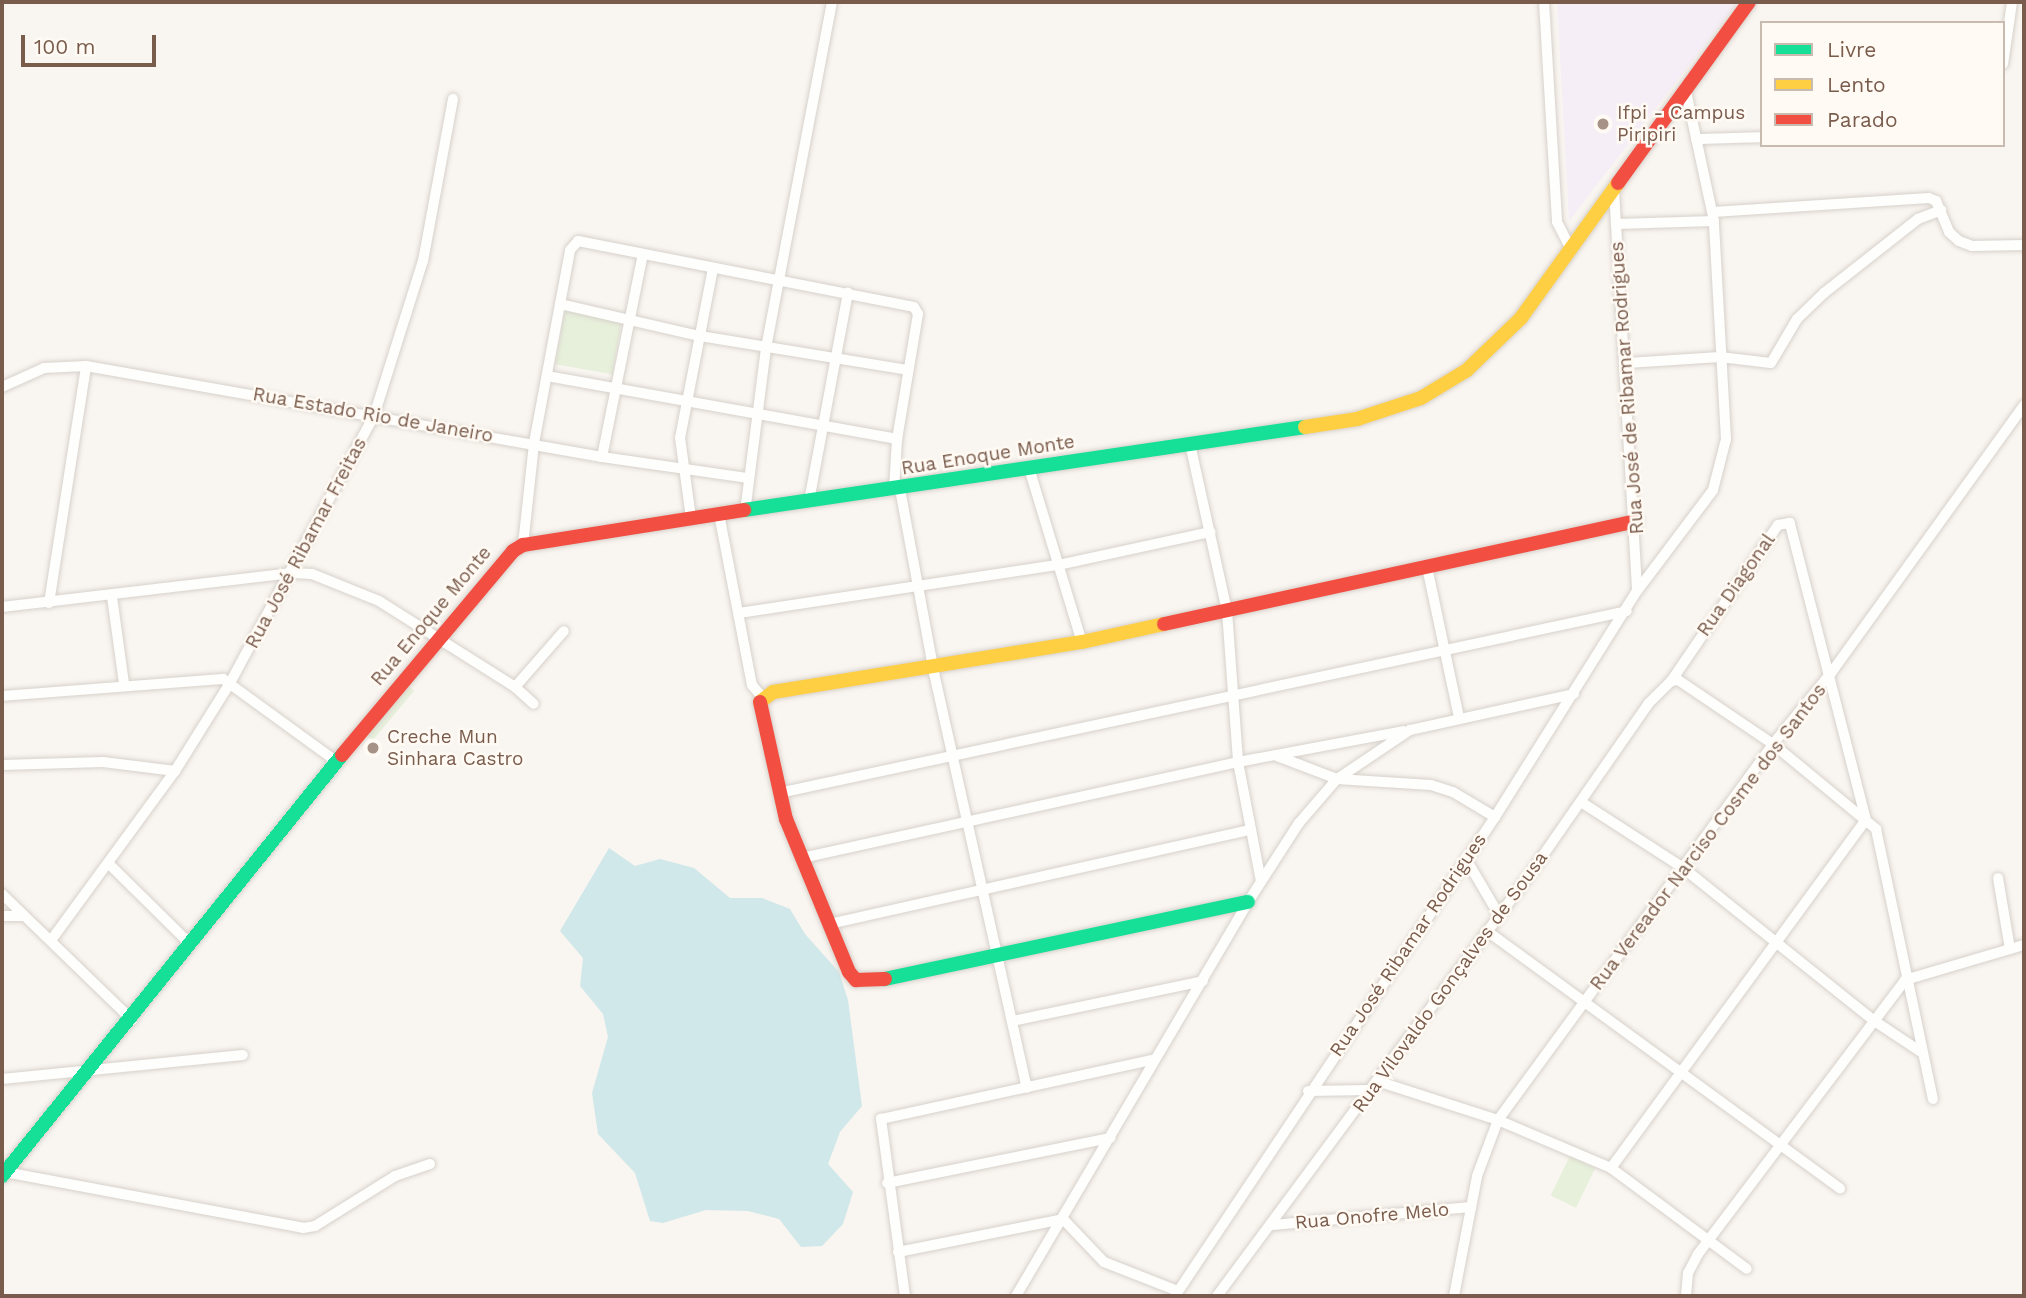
<!DOCTYPE html>
<html>
<head>
<meta charset="utf-8">
<style>
	body { margin:0 }
	#map { position:relative; width:2026px; height:1298px; overflow:hidden; background:#f9f5f0; font-family:"Work Sans",sans-serif }
	div>[style] { position:absolute }
	.education>* { inset:0; background:#f6eef6 }
	.green>* { inset:0; background:#e7f0db; transform-origin:0 0 }
	.water>* { inset:0; background:#d0e8ea }
	.roads { filter:drop-shadow(0 0 2px #d7d1cb) drop-shadow(0 0 2px #d7d1cb) }
	.street>* { height:10px; margin:-5px; padding:0 5px; transform-origin:5px; border-radius:5px; background:#fefefd }
	.fast>* { height:14px; margin:-7px; padding:0 7px; transform-origin:7px; border-radius:7px; background:#16e098 }
	.slow>* { height:14px; margin:-7px; padding:0 7px; transform-origin:7px; border-radius:7px; background:#ffcf43 }
	.jam>* { height:14px; margin:-7px; padding:0 7px; transform-origin:7px; border-radius:7px; background:#f24e42 }
	.dots>* { width:19px; height:19px; translate:-50% -50%; box-sizing:border-box; border:4px solid #fffaf3; border-radius:50% }
	span { translate:-50% -50%; white-space:nowrap; text-align:center; line-height:1.15; -webkit-text-stroke:5px #fffaf3; paint-order:stroke }
	.poi-label { font-size:19px; color:#7a5c4d }
	.left { translate:0 -50%; text-align:left }
	.street-label { font-size:19px; color:#7a5c4d }
	.frame { position:absolute; inset:0; border:4px solid #7a5c4d; pointer-events:none }
	.legend { position:absolute; left:1760px; top:21px; width:245px; height:126px; box-sizing:border-box; background:#fffaf3; border:2px solid #cabbb1; margin:0; padding:9px 12px; list-style:none; font-size:21px; color:#7a5c4d }
	.legend li { display:flex; align-items:center; gap:14px; height:35px }
	.legend b { width:35px; border:2px solid #cabbb1 }
	.scale { position:absolute; left:21px; top:35px; width:135px; height:32px; box-sizing:border-box; border:4px solid #7a5c4d; border-top:0; padding-left:9px; font-size:21px; line-height:24px; white-space:nowrap; color:#7a5c4d; -webkit-text-stroke:5px #fffaf3; paint-order:stroke }
</style>
</head>
<body>
<div id="map">
	<div class="education">
		<i style="clip-path:polygon(1557px 2px,1738px 2px,1569px 221px)"></i>
	</div>
	<div class="green">
		<i style="left:565px;top:309px;width:58px;height:56px;rotate:10deg"></i>
		<i style="clip-path:polygon(406px 683px,414px 691px,373px 740px,365px 735px)"></i>
		<i style="left:1570px;top:1156px;width:28px;height:44px;rotate:26deg"></i>
	</div>
	<div class="water">
		<i style="clip-path:polygon(609px 848px,635px 866px,660px 859px,694px 868px,730px 898px,762px 898px,790px 909px,805px 934px,839px 972px,848px 1000px,862px 1106px,840px 1132px,828px 1164px,853px 1192px,843px 1224px,822px 1246px,801px 1247px,779px 1219px,748px 1211px,706px 1210px,663px 1223px,650px 1221px,635px 1173px,598px 1134px,592px 1093px,608px 1037px,603px 1014px,580px 986px,583px 958px,560px 931px)"></i>
	</div>
	<div class="roads">
		<div class="street">
			<i style="left:1544px;top:2px;width:220px;rotate:86.6deg"></i>
			<i style="left:1557px;top:222px;width:29px;rotate:63deg"></i>
			<i style="left:2003px;top:64px;width:63px;rotate:-81.7deg"></i>
			<i style="left:1696px;top:139px;width:66px;rotate:-1.7deg"></i>
			<i style="left:1614px;top:190px;width:401px;rotate:86.7deg"></i>
			<i style="left:1713px;top:212px;width:216px;rotate:-3.7deg"></i>
			<i style="left:1929px;top:198px;width:8px;rotate:23deg"></i>
			<i style="left:1936px;top:201px;width:34px;rotate:67deg"></i>
			<i style="left:1949px;top:232px;width:13px;rotate:42deg"></i>
			<i style="left:1959px;top:241px;width:14px;rotate:21deg"></i>
			<i style="left:1972px;top:246px;width:52px;rotate:-1.1deg"></i>
			<i style="left:1617px;top:224px;width:97px;rotate:-1.8deg"></i>
			<i style="left:560px;top:304px;width:144px;rotate:12.9deg"></i>
			<i style="left:700px;top:336px;width:210px;rotate:9.3deg"></i>
			<i style="left:1627px;top:363px;width:93px;rotate:-3.7deg"></i>
			<i style="left:1720px;top:357px;width:51px;rotate:6.7deg"></i>
			<i style="left:1771px;top:363px;width:51px;rotate:-59.4deg"></i>
			<i style="left:1797px;top:319px;width:37px;rotate:-44deg"></i>
			<i style="left:1824px;top:293px;width:120px;rotate:-38.2deg"></i>
			<i style="left:1918px;top:219px;width:25px;rotate:-21deg"></i>
			<i style="left:547px;top:376px;width:356px;rotate:10.2deg"></i>
			<i style="left:2px;top:387px;width:46px;rotate:-24.3deg"></i>
			<i style="left:44px;top:368px;width:42px;rotate:-2.7deg"></i>
			<i style="left:86px;top:366px;width:524px;rotate:10deg"></i>
			<i style="left:602px;top:457px;width:148px;rotate:8.2deg"></i>
			<i style="left:1190px;top:444px;width:171px;rotate:77.5deg"></i>
			<i style="left:1227px;top:611px;width:151px;rotate:85.8deg"></i>
			<i style="left:1238px;top:762px;width:121px;rotate:79.1deg"></i>
			<i style="left:602px;top:457px;width:207px;rotate:-78.6deg"></i>
			<i style="left:1029px;top:468px;width:182px;rotate:73.1deg"></i>
			<i style="left:900px;top:489px;width:187px;rotate:79.5deg"></i>
			<i style="left:934px;top:673px;width:425px;rotate:77.4deg"></i>
			<i style="left:809px;top:501px;width:212px;rotate:-79.4deg"></i>
			<i style="left:745px;top:512px;width:165px;rotate:-82.7deg"></i>
			<i style="left:766px;top:348px;width:352px;rotate:-79.2deg"></i>
			<i style="left:719px;top:514px;width:174px;rotate:79.1deg"></i>
			<i style="left:752px;top:685px;width:16px;rotate:50deg"></i>
			<i style="left:691px;top:518px;width:81px;rotate:-97.8deg"></i>
			<i style="left:680px;top:438px;width:173px;rotate:-79deg"></i>
			<i style="left:523px;top:545px;width:103px;rotate:-83.8deg"></i>
			<i style="left:534px;top:443px;width:196px;rotate:-79.4deg"></i>
			<i style="left:570px;top:250px;width:12px;rotate:-48deg"></i>
			<i style="left:578px;top:241px;width:342px;rotate:11.1deg"></i>
			<i style="left:914px;top:307px;width:8px;rotate:60deg"></i>
			<i style="left:918px;top:314px;width:127px;rotate:99.5deg"></i>
			<i style="left:897px;top:439px;width:51px;rotate:93.4deg"></i>
			<i style="left:1427px;top:567px;width:154px;rotate:78deg"></i>
			<i style="left:112px;top:597px;width:88px;rotate:82.1deg"></i>
			<i style="left:49px;top:603px;width:240px;rotate:-81.1deg"></i>
			<i style="left:2px;top:607px;width:292px;rotate:-6.7deg"></i>
			<i style="left:292px;top:573px;width:20px;rotate:3deg"></i>
			<i style="left:312px;top:574px;width:72px;rotate:21.9deg"></i>
			<i style="left:379px;top:601px;width:161px;rotate:32.3deg"></i>
			<i style="left:515px;top:687px;width:25px;rotate:42deg"></i>
			<i style="left:739px;top:613px;width:323px;rotate:-8.6deg"></i>
			<i style="left:1058px;top:565px;width:156px;rotate:-12.2deg"></i>
			<i style="left:515px;top:687px;width:74px;rotate:-48.8deg"></i>
			<i style="left:2px;top:696px;width:222px;rotate:-4.4deg"></i>
			<i style="left:223px;top:679px;width:140px;rotate:36deg"></i>
			<i style="left:1277px;top:756px;width:64px;rotate:21deg"></i>
			<i style="left:1337px;top:779px;width:94px;rotate:3.7deg"></i>
			<i style="left:1431px;top:785px;width:23px;rotate:18deg"></i>
			<i style="left:1453px;top:792px;width:49px;rotate:30.8deg"></i>
			<i style="left:2px;top:765px;width:101px;rotate:-1.7deg"></i>
			<i style="left:103px;top:762px;width:73px;rotate:7.1deg"></i>
			<i style="left:779px;top:793px;width:867px;rotate:-12.11deg"></i>
			<i style="left:1581px;top:802px;width:120px;rotate:32.8deg"></i>
			<i style="left:1682px;top:867px;width:245px;rotate:38.7deg"></i>
			<i style="left:1873px;top:1020px;width:58px;rotate:33.7deg"></i>
			<i style="left:802px;top:858px;width:446px;rotate:-12.4deg"></i>
			<i style="left:1238px;top:762px;width:168px;rotate:-10.6deg"></i>
			<i style="left:1466px;top:859px;width:65px;rotate:59.5deg"></i>
			<i style="left:110px;top:865px;width:112px;rotate:44.6deg"></i>
			<i style="left:1998px;top:878px;width:72px;rotate:80.4deg"></i>
			<i style="left:2px;top:894px;width:181px;rotate:44.1deg"></i>
			<i style="left:2px;top:916px;width:22px"></i>
			<i style="left:829px;top:924px;width:432px;rotate:-12.6deg"></i>
			<i style="left:1487px;top:931px;width:437px;rotate:36.1deg"></i>
			<i style="left:52px;top:939px;width:208px;rotate:-53.8deg"></i>
			<i style="left:175px;top:771px;width:104px;rotate:-58deg"></i>
			<i style="left:230px;top:683px;width:303px;rotate:-61.7deg"></i>
			<i style="left:374px;top:416px;width:163px;rotate:-72.5deg"></i>
			<i style="left:423px;top:261px;width:165px;rotate:-79.5deg"></i>
			<i style="left:1012px;top:1021px;width:195px;rotate:-11.8deg"></i>
			<i style="left:2px;top:1079px;width:242px;rotate:-5.7deg"></i>
			<i style="left:1377px;top:1081px;width:127px;rotate:17.9deg"></i>
			<i style="left:1498px;top:1120px;width:123px;rotate:23deg"></i>
			<i style="left:1611px;top:1168px;width:169px;rotate:36.6deg"></i>
			<i style="left:1308px;top:1091px;width:61px;rotate:-0.9deg"></i>
			<i style="left:1611px;top:1168px;width:431px;rotate:-53.8deg"></i>
			<i style="left:1866px;top:820px;width:307px;rotate:-104.4deg"></i>
			<i style="left:1790px;top:523px;width:12px;rotate:171deg"></i>
			<i style="left:1778px;top:525px;width:189px;rotate:124.4deg"></i>
			<i style="left:5px;top:1172px;width:303px;rotate:10.6deg"></i>
			<i style="left:303px;top:1228px;width:12px;rotate:-9deg"></i>
			<i style="left:315px;top:1226px;width:94px;rotate:-32deg"></i>
			<i style="left:395px;top:1176px;width:37px;rotate:-19deg"></i>
			<i style="left:887px;top:1183px;width:228px;rotate:-11.4deg"></i>
			<i style="left:1063px;top:1219px;width:59px;rotate:46.4deg"></i>
			<i style="left:1104px;top:1262px;width:79px;rotate:21.4deg"></i>
			<i style="left:1272px;top:1225px;width:200px;rotate:-5.2deg"></i>
			<i style="left:898px;top:1252px;width:168px;rotate:-11.3deg"></i>
			<i style="left:905px;top:1296px;width:179px;rotate:-97.7deg"></i>
			<i style="left:881px;top:1119px;width:277px;rotate:-12.3deg"></i>
			<i style="left:1016px;top:1296px;width:457px;rotate:-59.5deg"></i>
			<i style="left:1248px;top:902px;width:94px;rotate:-57.2deg"></i>
			<i style="left:1299px;top:823px;width:58px;rotate:-49.2deg"></i>
			<i style="left:1337px;top:779px;width:88px;rotate:-33.9deg"></i>
			<i style="left:1410px;top:730px;width:168px;rotate:-12.4deg"></i>
			<i style="left:1175px;top:1296px;width:576px;rotate:-56.25deg"></i>
			<i style="left:1495px;top:817px;width:267px;rotate:-57.9deg"></i>
			<i style="left:1637px;top:591px;width:126px;rotate:-53deg"></i>
			<i style="left:1713px;top:490px;width:53px;rotate:-75.7deg"></i>
			<i style="left:1726px;top:439px;width:218px;rotate:-93.2deg"></i>
			<i style="left:1714px;top:221px;width:137px;rotate:-102.2deg"></i>
			<i style="left:1217px;top:1296px;width:525px;rotate:-53.44deg"></i>
			<i style="left:1530px;top:874px;width:207px;rotate:-55.2deg"></i>
			<i style="left:1648px;top:704px;width:33px;rotate:-45deg"></i>
			<i style="left:1671px;top:681px;width:7px;rotate:-8deg"></i>
			<i style="left:1678px;top:680px;width:115px;rotate:34deg"></i>
			<i style="left:1773px;top:744px;width:134px;rotate:39.5deg"></i>
			<i style="left:1876px;top:829px;width:276px;rotate:78.1deg"></i>
			<i style="left:1454px;top:1296px;width:122px;rotate:-79.1deg"></i>
			<i style="left:1477px;top:1176px;width:60px;rotate:-69.4deg"></i>
			<i style="left:1498px;top:1120px;width:466px;rotate:-53.8deg"></i>
			<i style="left:1773px;top:744px;width:92px;rotate:-50.8deg"></i>
			<i style="left:1831px;top:673px;width:330px;rotate:-54.2deg"></i>
			<i style="left:1686px;top:1296px;width:23px;rotate:-85deg"></i>
			<i style="left:1688px;top:1273px;width:21px;rotate:-62deg"></i>
			<i style="left:1698px;top:1254px;width:343px;rotate:-52.9deg"></i>
			<i style="left:1905px;top:980px;width:124px;rotate:-16.4deg"></i>
		</div>
		<div class="fast">
			<i style="left:744px;top:510px;width:567px;rotate:-8.42deg"></i>
			<i style="left:885px;top:979px;width:371px;rotate:-12deg"></i>
			<i style="left:2px;top:1176px;width:541px;rotate:-51.08deg"></i>
		</div>
		<div class="slow">
			<i style="left:1305px;top:427px;width:53px;rotate:-8.7deg"></i>
			<i style="left:1357px;top:419px;width:67px;rotate:-18.2deg"></i>
			<i style="left:1421px;top:398px;width:54px;rotate:-31.3deg"></i>
			<i style="left:1467px;top:370px;width:75px;rotate:-43.9deg"></i>
			<i style="left:1521px;top:318px;width:166px;rotate:-54.3deg"></i>
			<i style="left:760px;top:702px;width:16px;rotate:-38deg"></i>
			<i style="left:773px;top:692px;width:313px;rotate:-9.2deg"></i>
			<i style="left:1082px;top:642px;width:84px;rotate:-12.4deg"></i>
		</div>
		<div class="jam">
			<i style="left:1618px;top:183px;width:223px;rotate:-54.1deg"></i>
			<i style="left:1164px;top:624px;width:483px;rotate:-12.3deg"></i>
			<i style="left:760px;top:702px;width:120px;rotate:77.5deg"></i>
			<i style="left:786px;top:819px;width:165px;rotate:67.6deg"></i>
			<i style="left:849px;top:972px;width:11px;rotate:49deg"></i>
			<i style="left:856px;top:980px;width:29px;rotate:-2deg"></i>
			<i style="left:342px;top:755px;width:266px;rotate:-50deg"></i>
			<i style="left:513px;top:551px;width:12px;rotate:-31deg"></i>
			<i style="left:523px;top:545px;width:224px;rotate:-9deg"></i>
		</div>
	</div>
	<div class="dots">
		<i style="left:1603px;top:124px;background:#a69286"></i>
		<i style="left:373px;top:748px;background:#a69286"></i>
	</div>
	<div class="poi-label">
		<span class="left" style="left:1617px;top:124px">Ifpi - Campus<br>Piripiri</span>
		<span class="left" style="left:387px;top:748px">Creche Mun<br>Sinhara Castro</span>
	</div>
	<div class="street-label">
		<span style="left:1627px;top:388px;rotate:-94deg">Rua José de Ribamar Rodrigues</span>
		<span style="left:373px;top:415px;rotate:10deg">Rua Estado Rio de Janeiro</span>
		<span style="left:988px;top:455px;rotate:-9deg">Rua Enoque Monte</span>
		<span style="left:306px;top:543px;rotate:-62deg">Rua José Ribamar Freitas</span>
		<span style="left:1736px;top:585px;rotate:-55deg">Rua Diagonal</span>
		<span style="left:431px;top:616px;rotate:-50deg">Rua Enoque Monte</span>
		<span style="left:1708px;top:837px;rotate:-53deg">Rua Vereador Narciso Cosme dos Santos</span>
		<span style="left:1408px;top:945px;rotate:-56deg">Rua José Ribamar Rodrigues</span>
		<span style="left:1450px;top:982px;rotate:-54deg">Rua Vilovaldo Gonçalves de Sousa</span>
		<span style="left:1372px;top:1216px;rotate:-5deg">Rua Onofre Melo</span>
	</div>
	<div class="frame"></div>
	<ul class="legend">
	<li><b style="height:9px;background:#16e098"></b>Livre</li>
	<li><b style="height:9px;background:#ffcf43"></b>Lento</li>
	<li><b style="height:9px;background:#f24e42"></b>Parado</li>
	</ul>
	<div class="scale">100 m</div>
</div>
</body>
</html>
